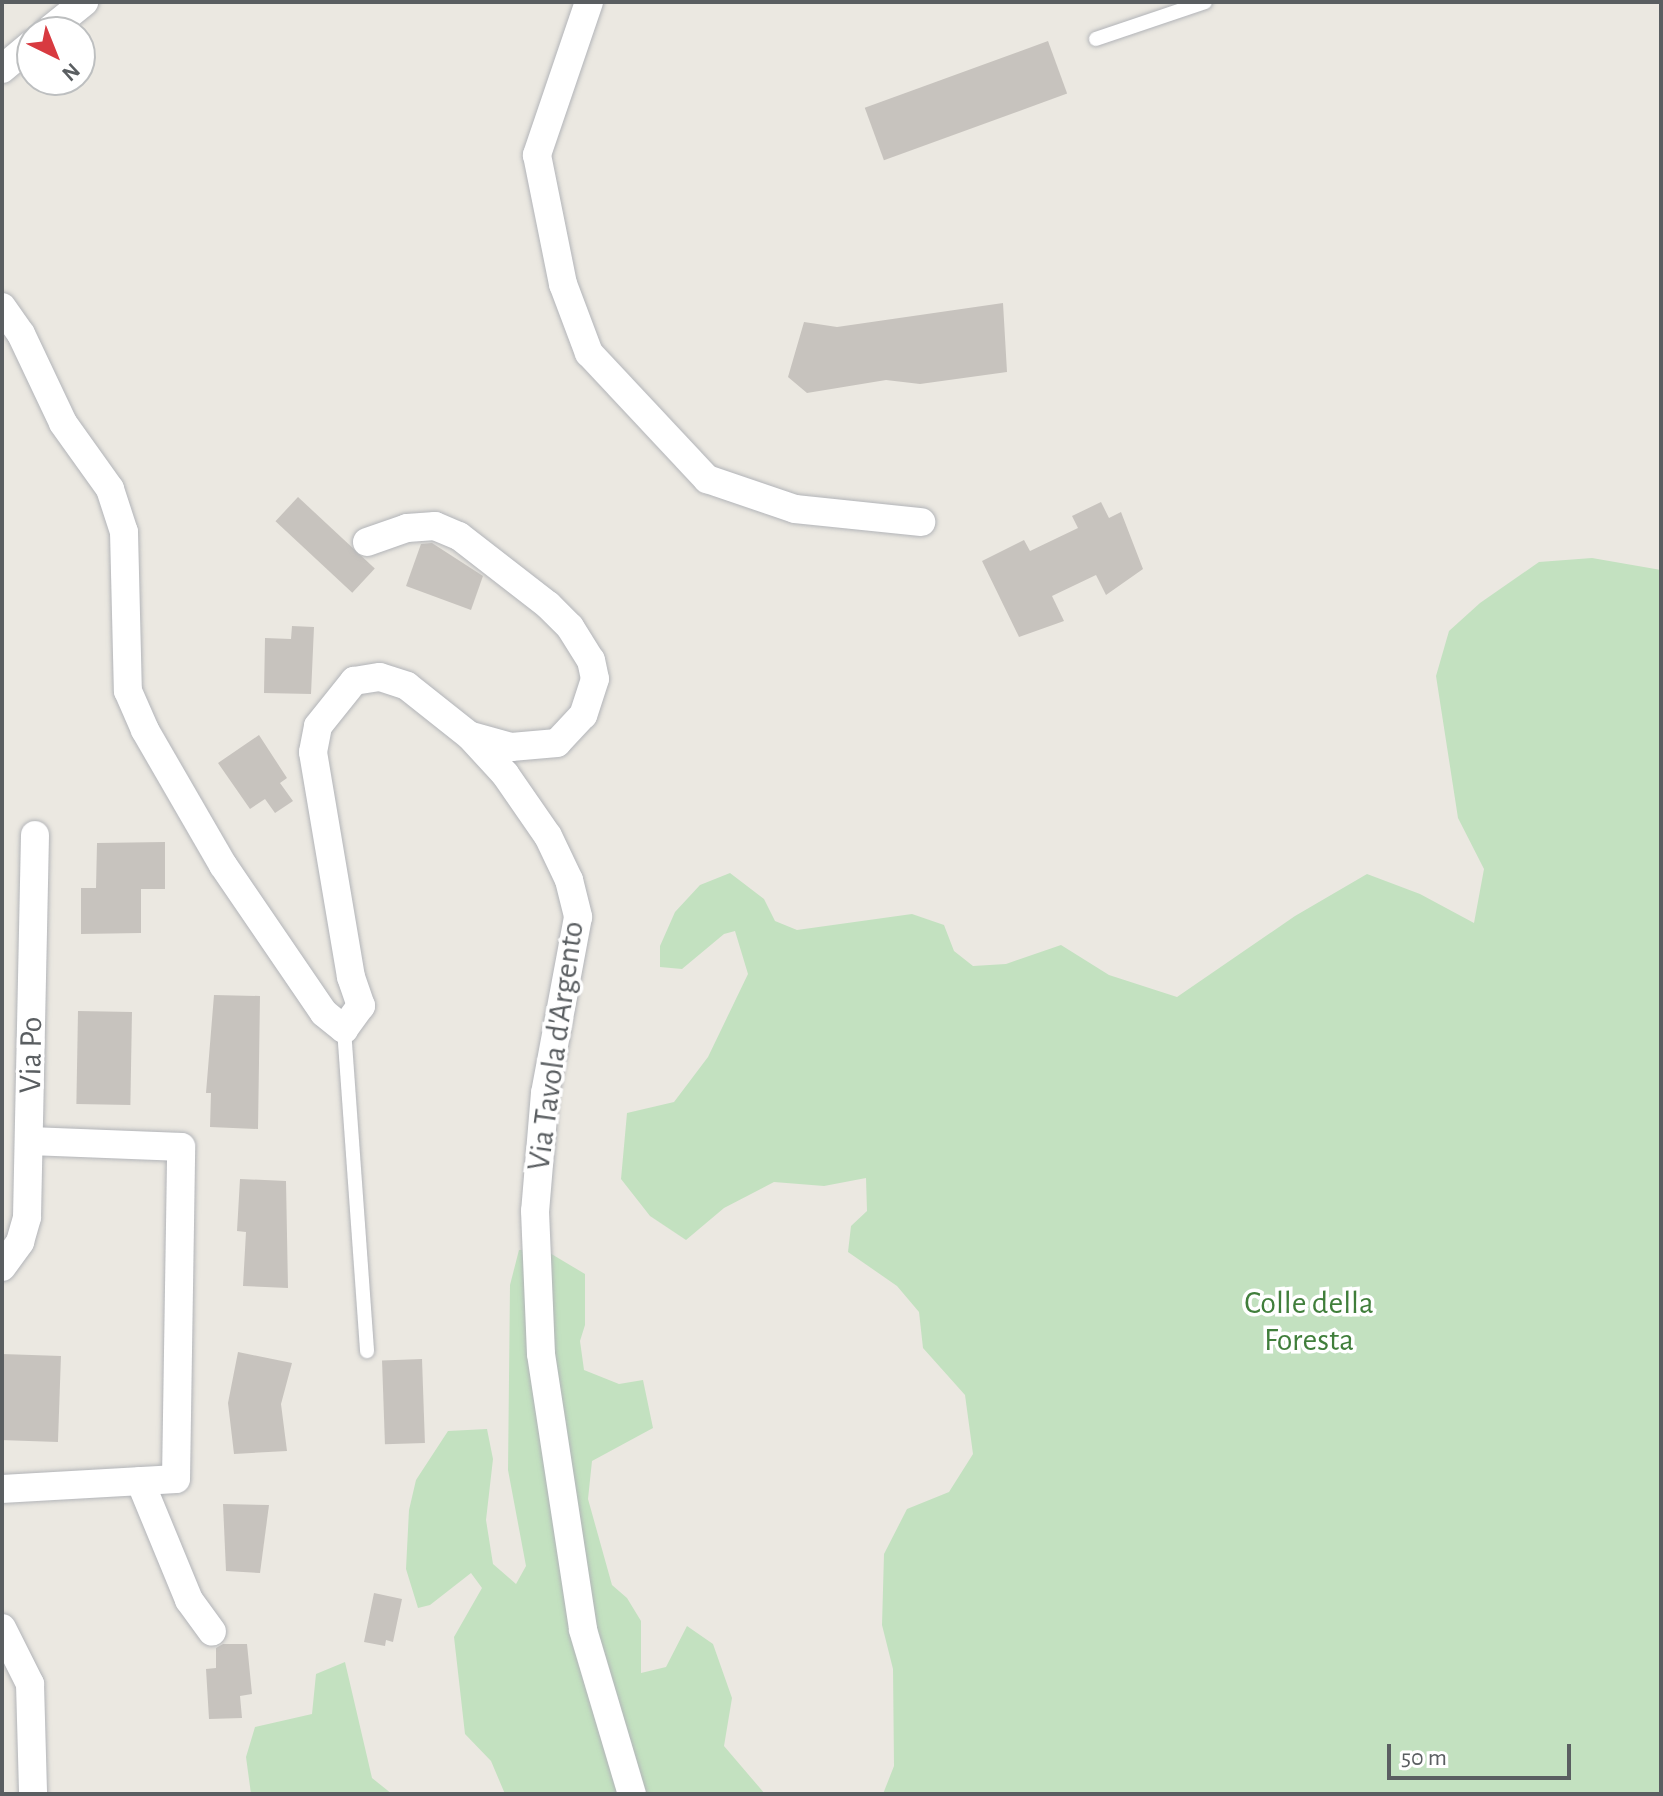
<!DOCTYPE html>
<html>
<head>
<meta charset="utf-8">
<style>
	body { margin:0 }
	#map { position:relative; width:1663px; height:1796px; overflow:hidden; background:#ebe8e1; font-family:"Alegreya Sans",sans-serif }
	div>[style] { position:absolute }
	.green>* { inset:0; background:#c3e1c0 }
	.building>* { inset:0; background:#c7c3be; transform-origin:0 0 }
	.roads { filter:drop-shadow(0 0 2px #b2b4b8) drop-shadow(0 0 2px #b2b4b8) }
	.lane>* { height:14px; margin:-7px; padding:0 7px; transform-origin:7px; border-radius:7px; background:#fff }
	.street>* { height:28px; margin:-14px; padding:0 14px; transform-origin:14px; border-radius:14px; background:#fff }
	span { translate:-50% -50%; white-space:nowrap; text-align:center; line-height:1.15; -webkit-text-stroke:7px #fff; paint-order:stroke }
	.street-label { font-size:32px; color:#5a5e61 }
	.park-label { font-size:32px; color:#407e3b }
	.frame { position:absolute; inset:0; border:4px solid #5a5e61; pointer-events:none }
	.north { position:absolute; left:16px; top:16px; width:80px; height:80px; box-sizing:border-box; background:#fff; border:2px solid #bdbfc0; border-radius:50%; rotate:137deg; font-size:22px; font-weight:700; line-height:32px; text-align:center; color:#5a5e61 }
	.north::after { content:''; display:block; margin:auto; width:28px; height:36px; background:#d83a40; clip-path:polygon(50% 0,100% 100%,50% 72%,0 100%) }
	.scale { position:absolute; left:1387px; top:1744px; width:184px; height:36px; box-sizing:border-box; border:4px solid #5a5e61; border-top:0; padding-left:10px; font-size:24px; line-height:28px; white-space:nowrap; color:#5a5e61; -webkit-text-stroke:6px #fff; paint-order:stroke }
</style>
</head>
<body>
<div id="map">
	<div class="green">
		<i style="clip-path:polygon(1592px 558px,1661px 570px,1661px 1794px,883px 1794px,894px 1766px,893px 1669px,882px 1625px,884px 1554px,907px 1509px,949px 1492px,973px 1454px,965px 1395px,923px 1348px,919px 1312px,897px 1286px,848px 1252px,851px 1226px,867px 1211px,866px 1178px,824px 1186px,774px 1182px,724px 1208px,686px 1240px,650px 1216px,621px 1179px,627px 1113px,674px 1102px,708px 1057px,748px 974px,735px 931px,724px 934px,682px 969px,660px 967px,660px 946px,675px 912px,700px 885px,730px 873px,764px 899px,775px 921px,797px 930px,912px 914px,944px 925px,954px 951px,973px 966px,1006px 964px,1061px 945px,1109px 975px,1177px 997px,1295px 916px,1367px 874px,1420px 894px,1474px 923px,1484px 869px,1458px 818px,1436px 676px,1449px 631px,1480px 603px,1539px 562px)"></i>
		<i style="clip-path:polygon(543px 1249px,585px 1274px,585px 1325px,580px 1341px,584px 1370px,619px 1384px,643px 1380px,653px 1428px,592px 1461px,588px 1499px,612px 1585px,627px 1598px,641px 1621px,641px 1673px,666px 1667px,687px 1626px,713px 1644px,732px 1698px,724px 1746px,765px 1794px,505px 1794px,491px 1761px,465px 1734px,454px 1637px,482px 1588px,471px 1573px,430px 1605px,418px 1608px,406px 1569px,409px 1510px,416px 1480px,448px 1431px,487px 1429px,493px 1459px,486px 1520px,493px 1564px,516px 1584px,526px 1566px,508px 1470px,510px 1285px,519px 1250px)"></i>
		<i style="clip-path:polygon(345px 1662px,372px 1778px,392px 1794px,251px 1794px,246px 1757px,255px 1727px,312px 1714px,316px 1674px)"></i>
	</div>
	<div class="building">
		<i style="left:1048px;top:41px;width:56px;height:195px;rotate:70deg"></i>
		<i style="clip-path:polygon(1003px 303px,1007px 372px,920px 384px,886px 380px,807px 393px,788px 377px,804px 322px,837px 327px)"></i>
		<i style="left:298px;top:497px;width:105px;height:33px;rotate:43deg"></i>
		<i style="clip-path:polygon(1101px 502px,1109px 518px,1121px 512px,1143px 569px,1106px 595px,1096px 575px,1052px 596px,1064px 621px,1019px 637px,982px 561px,1024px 540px,1030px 551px,1078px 528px,1072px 516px)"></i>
		<i style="clip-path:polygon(432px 543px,483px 576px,471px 610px,406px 586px,421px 544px)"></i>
		<i style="clip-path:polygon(292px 626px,314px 627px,311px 694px,264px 693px,265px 638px,291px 639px)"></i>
		<i style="clip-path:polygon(259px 735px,287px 778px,280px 783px,293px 801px,275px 813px,265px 799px,250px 809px,218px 763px)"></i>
		<i style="clip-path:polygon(165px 842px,165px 889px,141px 889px,141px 933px,81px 934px,81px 888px,96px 888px,97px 843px)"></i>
		<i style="clip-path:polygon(214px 995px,260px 996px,258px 1129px,210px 1127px,211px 1093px,206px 1093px)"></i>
		<i style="left:78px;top:1011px;width:54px;height:93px;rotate:1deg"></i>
		<i style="clip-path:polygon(240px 1179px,286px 1181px,288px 1288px,243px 1286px,246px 1232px,237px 1231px)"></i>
		<i style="clip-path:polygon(238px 1352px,292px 1363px,281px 1404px,287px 1451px,234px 1454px,228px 1403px)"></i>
		<i style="left:2px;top:1354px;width:59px;height:86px;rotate:2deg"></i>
		<i style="left:422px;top:1359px;width:84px;height:40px;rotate:88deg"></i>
		<i style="clip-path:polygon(223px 1504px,269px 1505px,260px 1573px,226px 1571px)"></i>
		<i style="clip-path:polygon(374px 1593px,402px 1599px,393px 1642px,386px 1640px,385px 1646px,364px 1642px)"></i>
		<i style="clip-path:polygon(223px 1644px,247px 1644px,252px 1694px,240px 1696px,242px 1718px,209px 1719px,206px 1669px,216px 1668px,216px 1648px)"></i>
	</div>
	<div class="roads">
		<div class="lane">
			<i style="left:1096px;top:39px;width:115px;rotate:-18.7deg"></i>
			<i style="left:344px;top:1029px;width:323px;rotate:85.9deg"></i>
		</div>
		<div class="street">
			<i style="left:589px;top:2px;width:162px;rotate:108.8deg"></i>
			<i style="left:537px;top:155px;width:132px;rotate:78.6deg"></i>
			<i style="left:563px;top:284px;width:74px;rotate:69.4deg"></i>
			<i style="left:589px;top:353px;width:173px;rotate:46.9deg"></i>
			<i style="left:707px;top:479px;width:93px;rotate:18.8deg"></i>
			<i style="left:795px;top:509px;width:127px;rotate:5.9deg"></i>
			<i style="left:47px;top:32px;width:48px;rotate:-39deg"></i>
			<i style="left:2px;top:69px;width:39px;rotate:-40deg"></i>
			<i style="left:2px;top:307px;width:33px;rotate:55deg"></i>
			<i style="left:21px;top:334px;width:98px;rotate:64.7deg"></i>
			<i style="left:63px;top:423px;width:81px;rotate:54.5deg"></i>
			<i style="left:110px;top:489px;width:45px;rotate:72deg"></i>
			<i style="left:124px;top:532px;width:159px;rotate:88.6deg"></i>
			<i style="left:128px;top:691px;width:43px;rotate:66.4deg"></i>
			<i style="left:145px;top:730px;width:156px;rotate:60deg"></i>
			<i style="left:223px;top:865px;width:179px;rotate:55.7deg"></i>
			<i style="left:324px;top:1013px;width:26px;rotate:39deg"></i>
			<i style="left:344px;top:1029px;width:29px;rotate:-54deg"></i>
			<i style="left:361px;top:1006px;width:31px;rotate:-109deg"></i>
			<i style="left:351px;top:977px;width:228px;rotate:-99.6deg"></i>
			<i style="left:313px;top:752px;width:26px;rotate:-79deg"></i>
			<i style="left:318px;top:726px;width:58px;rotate:-51.3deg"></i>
			<i style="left:354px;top:681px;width:26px;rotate:-9deg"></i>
			<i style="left:380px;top:677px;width:28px;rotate:18deg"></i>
			<i style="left:407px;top:686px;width:80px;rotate:38.4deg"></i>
			<i style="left:470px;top:736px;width:52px;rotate:47.4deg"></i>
			<i style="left:505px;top:774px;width:75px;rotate:55.3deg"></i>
			<i style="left:548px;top:836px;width:49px;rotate:64.5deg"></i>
			<i style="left:569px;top:880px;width:38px;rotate:76deg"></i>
			<i style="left:578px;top:917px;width:179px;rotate:100.6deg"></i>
			<i style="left:545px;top:1093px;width:118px;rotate:94.8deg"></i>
			<i style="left:535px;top:1211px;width:143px;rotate:87.6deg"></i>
			<i style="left:541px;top:1354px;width:279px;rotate:81.3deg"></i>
			<i style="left:583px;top:1630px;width:171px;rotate:73.4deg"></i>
			<i style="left:367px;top:542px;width:42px;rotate:-19.3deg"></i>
			<i style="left:407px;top:528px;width:28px;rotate:-4deg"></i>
			<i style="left:435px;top:526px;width:26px;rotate:23deg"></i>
			<i style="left:459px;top:536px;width:113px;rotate:37.8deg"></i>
			<i style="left:548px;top:605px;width:31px;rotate:45deg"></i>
			<i style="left:570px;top:627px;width:39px;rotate:58deg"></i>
			<i style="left:591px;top:660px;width:19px;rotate:78deg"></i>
			<i style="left:595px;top:679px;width:38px;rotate:108deg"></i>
			<i style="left:583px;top:715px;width:38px;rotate:133deg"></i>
			<i style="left:557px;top:743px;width:46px;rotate:175deg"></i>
			<i style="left:511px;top:747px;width:41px;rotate:-164.6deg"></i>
			<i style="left:2px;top:1267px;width:31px;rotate:-54deg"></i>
			<i style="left:20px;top:1242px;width:26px;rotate:-74deg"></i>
			<i style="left:27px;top:1217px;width:382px;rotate:-88.8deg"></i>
			<i style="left:140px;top:1481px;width:129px;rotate:67.6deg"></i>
			<i style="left:189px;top:1600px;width:39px;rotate:54deg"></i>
			<i style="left:2px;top:1489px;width:174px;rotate:-3.3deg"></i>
			<i style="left:176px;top:1479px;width:332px;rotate:-89.1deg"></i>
			<i style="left:181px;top:1147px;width:150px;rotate:-177.7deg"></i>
			<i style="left:2px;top:1628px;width:63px;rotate:63.4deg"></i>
			<i style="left:30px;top:1684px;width:110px;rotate:88.4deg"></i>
		</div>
	</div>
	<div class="street-label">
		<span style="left:556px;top:1046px;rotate:-82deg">Via Tavola d'Argento</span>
		<span style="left:31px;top:1055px;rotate:-89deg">Via Po</span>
	</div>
	<div class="park-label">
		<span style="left:1309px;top:1322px">Colle della<br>Foresta</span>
	</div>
	<div class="frame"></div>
	<div class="north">N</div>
	<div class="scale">50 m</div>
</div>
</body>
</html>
